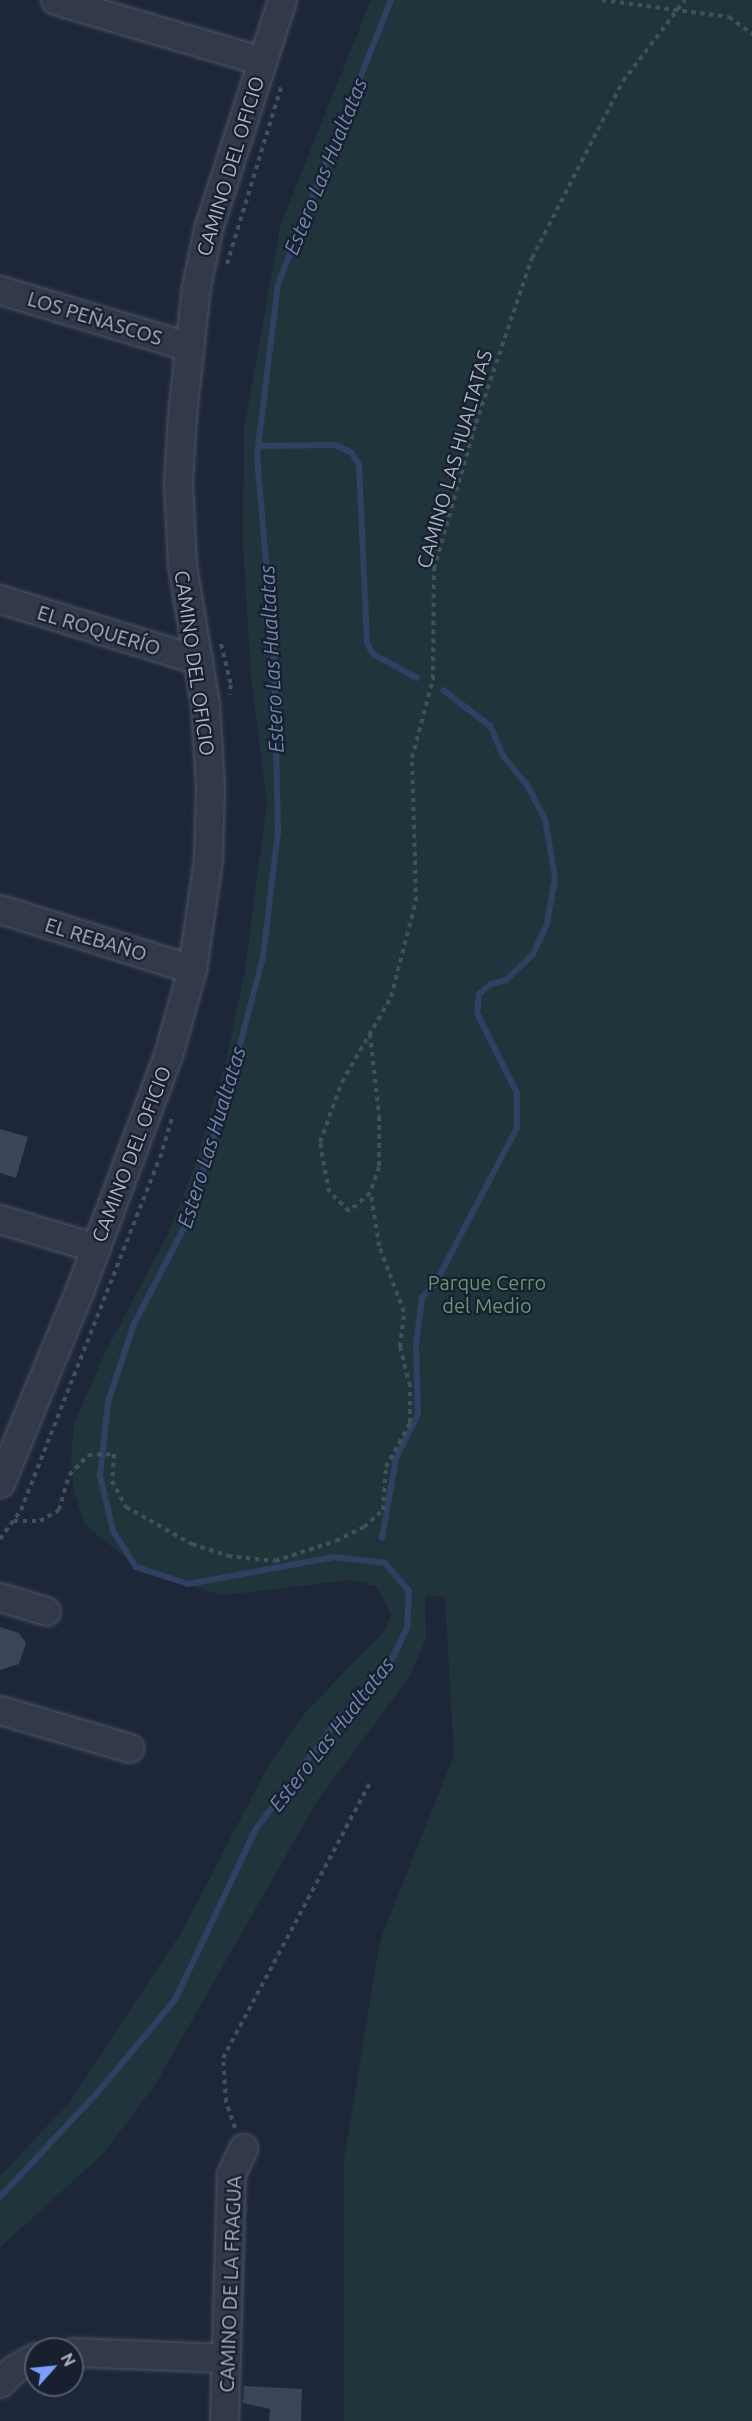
<!DOCTYPE html>
<html>
<head>
<meta charset="utf-8">
<style>
	body { margin:0 }
	#map { position:relative; width:752px; height:2421px; overflow:hidden; background:#1e273a; font-family:Ubuntu,sans-serif }
	div>[style] { position:absolute }
	.green>* { inset:0; background:#20353b }
	.stream>* { height:6px; margin:-3px; padding:0 3px; transform-origin:3px; border-radius:3px; background:#304062 }
	.building>* { inset:0; background:#3a455a }
	.path>* { height:4px; margin-top:-2px; transform-origin:0; background:repeating-linear-gradient(90deg,#3e5258 0 4.5px,transparent 0 9px) }
	.roads { filter:drop-shadow(0 0 2px #4d5465) drop-shadow(0 0 2px #4d5465) }
	.minor>* { height:27px; margin:-13.5px; padding:0 13.5px; transform-origin:13.5px; border-radius:13.5px; background:#323a4a }
	span { translate:-50% -50%; white-space:nowrap; text-align:center; line-height:1.15; -webkit-text-stroke:4.5px #181f2e; paint-order:stroke }
	.street-label { font-size:20px; color:#acb4c7 }
	.park-label { font-size:20px; color:#629974 }
	.water-label { font-size:21px; color:#7286b2; font-style:italic }
	.north { position:absolute; left:24px; top:2337px; width:60px; height:60px; box-sizing:border-box; background:#181f2e; border:2px solid #535b6b; border-radius:50%; rotate:63deg; font-size:16px; font-weight:700; line-height:24px; text-align:center; color:#acb4c7 }
	.north::after { content:''; display:block; margin:auto; width:21px; height:27px; background:#79a0ff; clip-path:polygon(50% 0,100% 100%,50% 72%,0 100%) }
</style>
</head>
<body>
<div id="map">
	<div class="green">
		<i style="clip-path:polygon(371px 0,752px 0,752px 2421px,344px 2421px,344px 2160px,380px 1941px,454px 1756px,445px 1597px,425px 1595px,426px 1639px,410px 1676px,317px 1801px,155px 2085px,103px 2154px,0 2247px,0 2176px,69px 2103px,184px 1928px,268px 1766px,304px 1714px,385px 1630px,391px 1614px,376px 1586px,350px 1580px,224px 1595px,176px 1582px,134px 1564px,85px 1525px,74px 1491px,71px 1460px,74px 1424px,106px 1351px,168px 1234px,194px 1168px,227px 1056px,245px 970px,267px 802px,251px 677px,243px 543px,244px 429px,280px 227px)"></i>
	</div>
	<div class="stream">
		<i style="left:258px;top:446px;width:77px;rotate:-0.7deg"></i>
		<i style="left:335px;top:445px;width:19px;rotate:25deg"></i>
		<i style="left:352px;top:453px;width:14px;rotate:60deg"></i>
		<i style="left:359px;top:465px;width:178px;rotate:87.4deg"></i>
		<i style="left:367px;top:643px;width:13px;rotate:61deg"></i>
		<i style="left:373px;top:654px;width:50px;rotate:28.6deg"></i>
		<i style="left:382px;top:1538px;width:81px;rotate:-80.1deg"></i>
		<i style="left:396px;top:1458px;width:49px;rotate:-63.4deg"></i>
		<i style="left:418px;top:1414px;width:68px;rotate:-91.7deg"></i>
		<i style="left:416px;top:1346px;width:49px;rotate:-83deg"></i>
		<i style="left:422px;top:1297px;width:18px;rotate:-45deg"></i>
		<i style="left:435px;top:1284px;width:176px;rotate:-62.3deg"></i>
		<i style="left:517px;top:1128px;width:35px;rotate:-90deg"></i>
		<i style="left:517px;top:1093px;width:89px;rotate:-116.6deg"></i>
		<i style="left:477px;top:1013px;width:19px;rotate:-84deg"></i>
		<i style="left:479px;top:994px;width:16px;rotate:-40deg"></i>
		<i style="left:491px;top:984px;width:16px;rotate:-15deg"></i>
		<i style="left:506px;top:980px;width:37px;rotate:-44deg"></i>
		<i style="left:533px;top:954px;width:33px;rotate:-65deg"></i>
		<i style="left:547px;top:924px;width:47px;rotate:-80.1deg"></i>
		<i style="left:555px;top:878px;width:60px;rotate:-99.6deg"></i>
		<i style="left:545px;top:819px;width:40px;rotate:-118deg"></i>
		<i style="left:526px;top:784px;width:36px;rotate:-129deg"></i>
		<i style="left:503px;top:756px;width:33px;rotate:-113deg"></i>
		<i style="left:490px;top:726px;width:59px;rotate:-142.5deg"></i>
		<i style="left:0;top:2197px;width:144px;rotate:-47deg"></i>
		<i style="left:98px;top:2092px;width:120px;rotate:-50.1deg"></i>
		<i style="left:175px;top:2000px;width:189px;rotate:-64.7deg"></i>
		<i style="left:256px;top:1829px;width:139px;rotate:-53.2deg"></i>
		<i style="left:339px;top:1718px;width:71px;rotate:-46.1deg"></i>
		<i style="left:388px;top:1667px;width:43px;rotate:-64deg"></i>
		<i style="left:407px;top:1628px;width:37px;rotate:-87deg"></i>
		<i style="left:409px;top:1591px;width:37px;rotate:-131deg"></i>
		<i style="left:385px;top:1563px;width:51px;rotate:-173.3deg"></i>
		<i style="left:334px;top:1557px;width:148px;rotate:169.5deg"></i>
		<i style="left:188px;top:1584px;width:55px;rotate:-161.9deg"></i>
		<i style="left:136px;top:1567px;width:43px;rotate:-122.6deg"></i>
		<i style="left:113px;top:1531px;width:57px;rotate:-103.1deg"></i>
		<i style="left:100px;top:1475px;width:73px;rotate:-83.7deg"></i>
		<i style="left:108px;top:1402px;width:82px;rotate:-71.6deg"></i>
		<i style="left:134px;top:1324px;width:110px;rotate:-62.5deg"></i>
		<i style="left:185px;top:1226px;width:130px;rotate:-72.1deg"></i>
		<i style="left:225px;top:1102px;width:150px;rotate:-75.3deg"></i>
		<i style="left:263px;top:957px;width:126px;rotate:-83.2deg"></i>
		<i style="left:278px;top:832px;width:174px;rotate:-91.3deg"></i>
		<i style="left:274px;top:658px;width:204px;rotate:-94.8deg"></i>
		<i style="left:257px;top:455px;width:172px;rotate:-83deg"></i>
		<i style="left:278px;top:284px;width:306px;rotate:-68.3deg"></i>
	</div>
	<div class="building">
		<i style="clip-path:polygon(0 1129px,28px 1137px,16px 1178px,0 1173px)"></i>
		<i style="clip-path:polygon(0 1627px,19px 1633px,26px 1643px,19px 1664px,0 1670px)"></i>
		<i style="clip-path:polygon(244px 2386px,302px 2389px,301px 2421px,269px 2421px,270px 2409px,243px 2403px)"></i>
	</div>
	<div class="path">
		<i style="left:602px;top:0;width:128px;rotate:7.6deg"></i>
		<i style="left:729px;top:17px;width:29px;rotate:36deg"></i>
		<i style="left:227px;top:264px;width:185px;rotate:-73deg"></i>
		<i style="left:221px;top:644px;width:42px;rotate:76.3deg"></i>
		<i style="left:231px;top:685px;width:10px;rotate:101deg"></i>
		<i style="left:370px;top:1034px;width:82px;rotate:83.7deg"></i>
		<i style="left:379px;top:1116px;width:51px;rotate:90deg"></i>
		<i style="left:379px;top:1167px;width:28px;rotate:109deg"></i>
		<i style="left:370px;top:1193px;width:28px;rotate:139deg"></i>
		<i style="left:349px;top:1211px;width:28px;rotate:-136deg"></i>
		<i style="left:329px;top:1192px;width:51px;rotate:-100.2deg"></i>
		<i style="left:320px;top:1142px;width:64px;rotate:-69.9deg"></i>
		<i style="left:342px;top:1082px;width:98px;rotate:-60deg"></i>
		<i style="left:391px;top:997px;width:99px;rotate:-75.4deg"></i>
		<i style="left:416px;top:901px;width:143px;rotate:-91.6deg"></i>
		<i style="left:412px;top:758px;width:82px;rotate:-75.1deg"></i>
		<i style="left:433px;top:679px;width:110px;rotate:-89.5deg"></i>
		<i style="left:434px;top:569px;width:152px;rotate:-74deg"></i>
		<i style="left:476px;top:423px;width:174px;rotate:-71.3deg"></i>
		<i style="left:532px;top:258px;width:199px;rotate:-62.8deg"></i>
		<i style="left:623px;top:81px;width:102px;rotate:-52.6deg"></i>
		<i style="left:14px;top:1521px;width:26px"></i>
		<i style="left:40px;top:1521px;width:22px;rotate:-30deg"></i>
		<i style="left:59px;top:1510px;width:36px;rotate:-74deg"></i>
		<i style="left:69px;top:1475px;width:28px;rotate:-46deg"></i>
		<i style="left:88px;top:1455px;width:26px;rotate:-2deg"></i>
		<i style="left:114px;top:1454px;width:27px;rotate:94deg"></i>
		<i style="left:112px;top:1481px;width:30px;rotate:62deg"></i>
		<i style="left:126px;top:1507px;width:76px;rotate:29.3deg"></i>
		<i style="left:192px;top:1544px;width:38px;rotate:18deg"></i>
		<i style="left:228px;top:1556px;width:47px;rotate:6.1deg"></i>
		<i style="left:275px;top:1561px;width:64px;rotate:-18.2deg"></i>
		<i style="left:336px;top:1541px;width:31px;rotate:-27deg"></i>
		<i style="left:364px;top:1527px;width:25px;rotate:-42deg"></i>
		<i style="left:383px;top:1510px;width:43px;rotate:-86deg"></i>
		<i style="left:386px;top:1467px;width:50px;rotate:-61.4deg"></i>
		<i style="left:410px;top:1423px;width:37px;rotate:-90deg"></i>
		<i style="left:410px;top:1386px;width:40px;rotate:-104.4deg"></i>
		<i style="left:400px;top:1347px;width:35px;rotate:-83deg"></i>
		<i style="left:404px;top:1312px;width:71px;rotate:-110.7deg"></i>
		<i style="left:379px;top:1246px;width:53px;rotate:-98.7deg"></i>
		<i style="left:0;top:1539px;width:36px;rotate:-54deg"></i>
		<i style="left:21px;top:1510px;width:378px;rotate:-68.5deg"></i>
		<i style="left:160px;top:1158px;width:42px;rotate:-73.3deg"></i>
		<i style="left:235px;top:2128px;width:28px;rotate:-109deg"></i>
		<i style="left:226px;top:2102px;width:44px;rotate:-93.9deg"></i>
		<i style="left:223px;top:2058px;width:314px;rotate:-61.9deg"></i>
	</div>
	<div class="roads">
		<div class="minor">
			<i style="left:55px;top:0;width:216px;rotate:16.4deg"></i>
			<i style="left:0;top:290px;width:198px;rotate:16.7deg"></i>
			<i style="left:0;top:599px;width:207px;rotate:17.1deg"></i>
			<i style="left:0;top:909px;width:201px;rotate:17.4deg"></i>
			<i style="left:0;top:1219px;width:100px;rotate:16.8deg"></i>
			<i style="left:0;top:1483px;width:210px;rotate:-67.6deg"></i>
			<i style="left:80px;top:1289px;width:250px;rotate:-69.4deg"></i>
			<i style="left:168px;top:1055px;width:89px;rotate:-74.4deg"></i>
			<i style="left:192px;top:969px;width:111px;rotate:-81.7deg"></i>
			<i style="left:208px;top:859px;width:73px;rotate:-88.4deg"></i>
			<i style="left:210px;top:786px;width:82px;rotate:-93.5deg"></i>
			<i style="left:205px;top:704px;width:141px;rotate:-99.4deg"></i>
			<i style="left:182px;top:565px;width:82px;rotate:-92.8deg"></i>
			<i style="left:178px;top:483px;width:68px;rotate:-86.6deg"></i>
			<i style="left:182px;top:415px;width:129px;rotate:-83.8deg"></i>
			<i style="left:196px;top:287px;width:59px;rotate:-78.3deg"></i>
			<i style="left:208px;top:229px;width:241px;rotate:-72.1deg"></i>
			<i style="left:0;top:1597px;width:48px;rotate:16.9deg"></i>
			<i style="left:0;top:1710px;width:135px;rotate:16.3deg"></i>
			<i style="left:72px;top:2352px;width:154px;rotate:2.2deg"></i>
			<i style="left:0;top:2383px;width:20px;rotate:-45deg"></i>
			<i style="left:14px;top:2369px;width:25px;rotate:-29deg"></i>
			<i style="left:224px;top:2421px;width:247px;rotate:-88.4deg"></i>
			<i style="left:231px;top:2174px;width:29px;rotate:-65deg"></i>
		</div>
	</div>
	<div class="street-label">
		<span style="left:230px;top:166px;rotate:-73deg">CAMINO DEL OFICIO</span>
		<span style="left:95px;top:318px;rotate:17deg">LOS PEÑASCOS</span>
		<span style="left:454px;top:459px;rotate:-74deg">CAMINO LAS HUALTATAS</span>
		<span style="left:99px;top:630px;rotate:17deg">EL ROQUERÍO</span>
		<span style="left:195px;top:663px;rotate:82deg">CAMINO DEL OFICIO</span>
		<span style="left:96px;top:939px;rotate:17deg">EL REBAÑO</span>
		<span style="left:131px;top:1154px;rotate:-69deg">CAMINO DEL OFICIO</span>
		<span style="left:230px;top:2284px;rotate:-88deg">CAMINO DE LA FRAGUA</span>
	</div>
	<div class="park-label">
		<span style="left:487px;top:1294px">Parque Cerro<br>del Medio</span>
	</div>
	<div class="water-label">
		<span style="left:325px;top:166px;rotate:-68deg">Estero Las Hualtatas</span>
		<span style="left:271px;top:659px;rotate:-93deg">Estero Las Hualtatas</span>
		<span style="left:211px;top:1137px;rotate:-73deg">Estero Las Hualtatas</span>
		<span style="left:331px;top:1734px;rotate:-52deg">Estero Las Hualtatas</span>
	</div>
	<div class="north">N</div>
</div>
</body>
</html>
